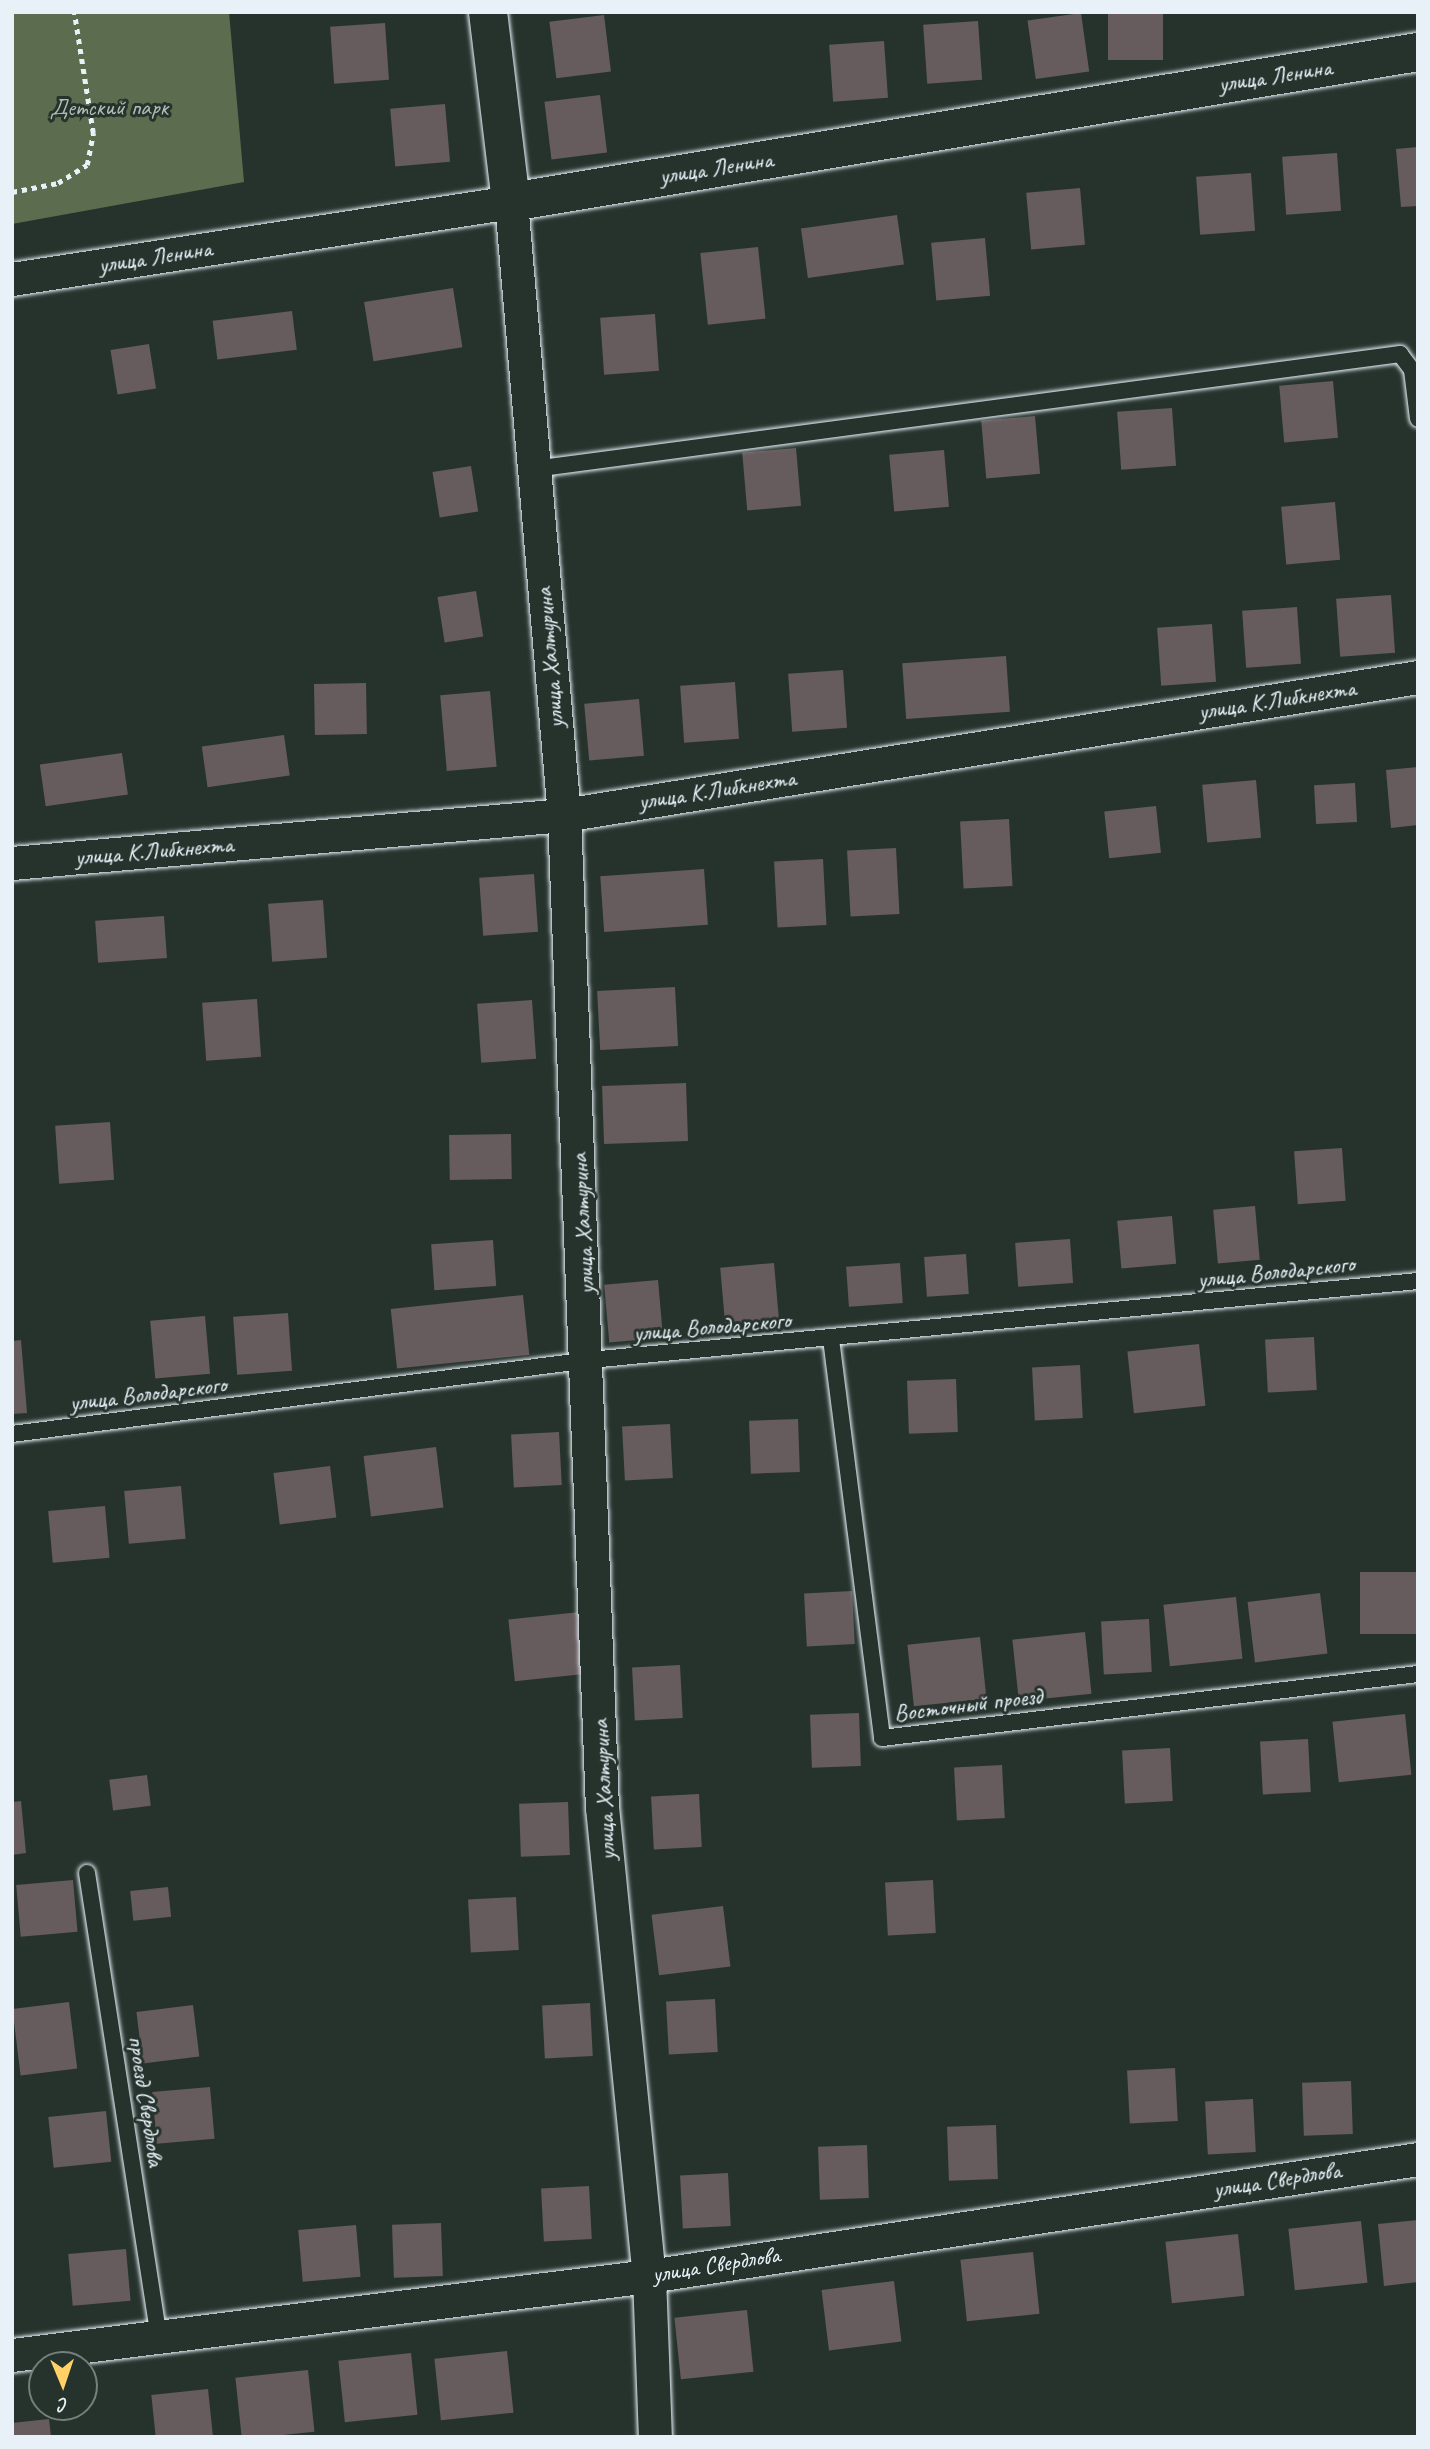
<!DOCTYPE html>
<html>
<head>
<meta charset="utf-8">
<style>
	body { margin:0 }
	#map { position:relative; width:1430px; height:2449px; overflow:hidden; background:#26332d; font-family:Caveat,sans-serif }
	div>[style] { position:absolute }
	.green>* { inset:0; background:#5c6d4f }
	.building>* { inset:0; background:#665b5d; transform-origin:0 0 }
	.path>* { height:4.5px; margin-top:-2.25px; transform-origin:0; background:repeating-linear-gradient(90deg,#e8f1f8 0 5px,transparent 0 10px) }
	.roads { filter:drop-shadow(0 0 2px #e8f1f8) drop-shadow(0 0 2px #e8f1f8) }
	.service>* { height:16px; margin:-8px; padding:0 8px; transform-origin:8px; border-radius:8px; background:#26332d }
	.minor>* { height:33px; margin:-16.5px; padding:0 16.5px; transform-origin:16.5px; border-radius:16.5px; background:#26332d }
	.secondary>* { height:38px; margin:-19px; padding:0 19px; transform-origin:19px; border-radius:19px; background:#26332d }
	span { translate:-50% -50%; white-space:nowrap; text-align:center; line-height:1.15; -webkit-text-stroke:6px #26332d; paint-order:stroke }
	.street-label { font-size:24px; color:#e8f1f8 }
	.park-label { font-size:24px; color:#b0bcb4 }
	.frame { position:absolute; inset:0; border:14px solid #e8f1f8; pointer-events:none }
	.north { position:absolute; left:28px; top:2351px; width:70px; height:70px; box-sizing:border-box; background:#26332d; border:2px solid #747f7e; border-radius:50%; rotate:178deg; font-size:19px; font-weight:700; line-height:28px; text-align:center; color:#e8f1f8 }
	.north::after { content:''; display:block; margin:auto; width:24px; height:32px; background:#ffd166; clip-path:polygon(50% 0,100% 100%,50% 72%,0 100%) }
</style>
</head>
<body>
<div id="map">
	<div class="green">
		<i style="clip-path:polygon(12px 12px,229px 12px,244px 182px,12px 224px)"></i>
	</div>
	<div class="building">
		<i style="left:1108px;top:12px;width:55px;height:48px"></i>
		<i style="left:1081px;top:13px;width:59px;height:54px;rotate:82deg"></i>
		<i style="left:604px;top:15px;width:57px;height:55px;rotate:83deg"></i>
		<i style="left:978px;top:21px;width:59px;height:55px;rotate:86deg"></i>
		<i style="left:385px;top:23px;width:57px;height:55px;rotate:86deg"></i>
		<i style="left:884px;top:41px;width:57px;height:55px;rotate:86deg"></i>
		<i style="left:600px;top:95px;width:58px;height:56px;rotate:83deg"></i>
		<i style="left:445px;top:104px;width:58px;height:55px;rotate:85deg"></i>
		<i style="clip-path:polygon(1418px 147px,1418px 206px,1401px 207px,1396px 149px)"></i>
		<i style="left:1337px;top:153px;width:58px;height:55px;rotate:86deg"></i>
		<i style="left:1251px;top:173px;width:58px;height:55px;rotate:86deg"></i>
		<i style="left:1080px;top:188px;width:57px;height:54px;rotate:85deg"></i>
		<i style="left:897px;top:215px;width:50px;height:97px;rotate:82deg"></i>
		<i style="left:985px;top:238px;width:58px;height:54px;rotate:85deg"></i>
		<i style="left:758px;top:247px;width:72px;height:58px;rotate:84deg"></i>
		<i style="left:453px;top:288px;width:60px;height:90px;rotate:81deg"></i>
		<i style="left:292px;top:311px;width:39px;height:80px;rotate:83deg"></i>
		<i style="left:655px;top:314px;width:57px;height:55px;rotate:86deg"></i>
		<i style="left:149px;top:344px;width:45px;height:39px;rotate:81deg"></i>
		<i style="left:1333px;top:381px;width:57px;height:54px;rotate:85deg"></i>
		<i style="left:1172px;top:408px;width:58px;height:55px;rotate:86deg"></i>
		<i style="left:1035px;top:416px;width:58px;height:54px;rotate:85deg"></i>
		<i style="left:796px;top:448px;width:58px;height:54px;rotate:85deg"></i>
		<i style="left:944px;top:450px;width:57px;height:55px;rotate:85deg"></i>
		<i style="left:471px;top:466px;width:46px;height:39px;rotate:81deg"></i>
		<i style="left:1335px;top:502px;width:58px;height:54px;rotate:85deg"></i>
		<i style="left:476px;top:591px;width:46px;height:39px;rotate:81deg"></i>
		<i style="left:1391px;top:595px;width:58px;height:55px;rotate:86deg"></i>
		<i style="left:1297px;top:607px;width:57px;height:55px;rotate:86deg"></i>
		<i style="left:1212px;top:624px;width:58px;height:55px;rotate:86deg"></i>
		<i style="left:1006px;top:656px;width:56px;height:104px;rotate:86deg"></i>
		<i style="left:843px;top:670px;width:58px;height:55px;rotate:86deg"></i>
		<i style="left:735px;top:682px;width:57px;height:55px;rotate:86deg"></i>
		<i style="left:366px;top:683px;width:51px;height:52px;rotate:89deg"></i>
		<i style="left:490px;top:691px;width:76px;height:50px;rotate:85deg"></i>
		<i style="left:639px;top:699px;width:57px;height:55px;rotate:85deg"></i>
		<i style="left:284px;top:735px;width:41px;height:83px;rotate:82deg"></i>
		<i style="left:122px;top:753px;width:42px;height:83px;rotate:82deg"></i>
		<i style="clip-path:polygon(1418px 767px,1418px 825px,1391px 828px,1386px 770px)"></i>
		<i style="left:1256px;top:780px;width:58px;height:54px;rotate:85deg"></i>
		<i style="left:1355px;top:783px;width:39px;height:41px;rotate:87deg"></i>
		<i style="left:1156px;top:806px;width:47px;height:52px;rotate:84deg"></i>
		<i style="left:1009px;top:819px;width:67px;height:49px;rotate:87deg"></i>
		<i style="left:896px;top:848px;width:66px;height:49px;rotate:87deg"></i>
		<i style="left:823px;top:859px;width:66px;height:49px;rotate:87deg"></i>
		<i style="left:704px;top:869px;width:56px;height:104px;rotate:86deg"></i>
		<i style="left:534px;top:874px;width:58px;height:55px;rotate:86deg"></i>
		<i style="left:323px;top:900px;width:58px;height:55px;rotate:86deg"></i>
		<i style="left:164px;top:916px;width:42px;height:69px;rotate:86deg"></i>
		<i style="left:675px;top:987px;width:59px;height:78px;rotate:87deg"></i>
		<i style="left:257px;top:999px;width:58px;height:55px;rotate:86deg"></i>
		<i style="left:532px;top:1000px;width:59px;height:55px;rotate:86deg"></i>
		<i style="left:686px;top:1083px;width:58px;height:84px;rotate:88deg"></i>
		<i style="left:110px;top:1122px;width:58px;height:55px;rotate:86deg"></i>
		<i style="left:511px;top:1134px;width:45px;height:62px;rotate:89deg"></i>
		<i style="left:1342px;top:1148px;width:53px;height:48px;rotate:86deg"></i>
		<i style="left:1255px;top:1206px;width:54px;height:42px;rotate:85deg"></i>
		<i style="left:1172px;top:1216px;width:48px;height:55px;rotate:85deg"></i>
		<i style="left:1070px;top:1239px;width:44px;height:55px;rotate:86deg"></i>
		<i style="left:493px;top:1240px;width:46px;height:62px;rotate:86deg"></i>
		<i style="left:966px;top:1254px;width:40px;height:42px;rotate:86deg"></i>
		<i style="left:774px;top:1263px;width:57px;height:54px;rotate:85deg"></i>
		<i style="left:900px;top:1263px;width:40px;height:54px;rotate:86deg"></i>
		<i style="left:658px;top:1280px;width:58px;height:54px;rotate:85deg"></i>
		<i style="left:523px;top:1295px;width:60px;height:133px;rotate:84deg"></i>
		<i style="left:288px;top:1313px;width:58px;height:55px;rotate:86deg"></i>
		<i style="left:205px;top:1316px;width:58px;height:55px;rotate:85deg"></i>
		<i style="left:1314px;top:1337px;width:53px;height:49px;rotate:87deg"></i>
		<i style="clip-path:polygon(21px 1340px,27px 1413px,12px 1414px,12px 1341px)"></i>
		<i style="left:1199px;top:1344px;width:62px;height:72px;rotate:84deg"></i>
		<i style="left:1080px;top:1365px;width:53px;height:48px;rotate:87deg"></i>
		<i style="left:956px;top:1379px;width:53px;height:49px;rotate:88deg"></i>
		<i style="left:798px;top:1419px;width:53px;height:49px;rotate:88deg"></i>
		<i style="left:670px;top:1424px;width:54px;height:48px;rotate:87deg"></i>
		<i style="left:559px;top:1432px;width:53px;height:48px;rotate:87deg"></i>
		<i style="left:436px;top:1447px;width:61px;height:73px;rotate:83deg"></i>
		<i style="left:330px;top:1466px;width:52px;height:57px;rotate:83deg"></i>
		<i style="left:181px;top:1486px;width:53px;height:57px;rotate:85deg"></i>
		<i style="left:105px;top:1506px;width:52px;height:57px;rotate:85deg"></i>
		<i style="left:1418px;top:1572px;width:62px;height:58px;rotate:90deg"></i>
		<i style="left:852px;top:1591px;width:53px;height:48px;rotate:87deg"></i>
		<i style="left:1320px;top:1593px;width:61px;height:73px;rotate:83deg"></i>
		<i style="left:1236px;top:1597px;width:62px;height:73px;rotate:84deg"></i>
		<i style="left:580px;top:1612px;width:62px;height:72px;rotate:84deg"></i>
		<i style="left:1149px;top:1619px;width:53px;height:48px;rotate:87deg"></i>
		<i style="left:1085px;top:1632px;width:62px;height:73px;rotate:84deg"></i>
		<i style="left:980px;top:1637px;width:62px;height:73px;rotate:84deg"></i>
		<i style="left:680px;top:1665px;width:53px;height:48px;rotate:87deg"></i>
		<i style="left:859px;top:1713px;width:53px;height:49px;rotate:88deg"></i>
		<i style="left:1405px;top:1714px;width:61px;height:73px;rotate:84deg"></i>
		<i style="left:1308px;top:1739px;width:53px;height:48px;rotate:87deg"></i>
		<i style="left:1170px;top:1748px;width:53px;height:48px;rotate:87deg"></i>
		<i style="left:1002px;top:1765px;width:53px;height:48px;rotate:87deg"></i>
		<i style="left:147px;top:1775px;width:31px;height:38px;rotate:83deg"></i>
		<i style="left:699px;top:1794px;width:53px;height:48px;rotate:87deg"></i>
		<i style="clip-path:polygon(21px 1801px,26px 1853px,12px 1855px,12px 1802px)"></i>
		<i style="left:568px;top:1802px;width:53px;height:49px;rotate:88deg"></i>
		<i style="left:73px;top:1880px;width:52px;height:57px;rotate:85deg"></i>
		<i style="left:933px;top:1880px;width:53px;height:48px;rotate:87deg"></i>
		<i style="left:168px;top:1887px;width:30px;height:38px;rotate:84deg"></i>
		<i style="left:516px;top:1897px;width:53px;height:48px;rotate:87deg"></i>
		<i style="left:723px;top:1906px;width:61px;height:72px;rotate:83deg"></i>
		<i style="left:715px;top:1999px;width:53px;height:49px;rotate:87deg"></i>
		<i style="left:69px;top:2002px;width:67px;height:57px;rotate:83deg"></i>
		<i style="left:590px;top:2003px;width:53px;height:48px;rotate:87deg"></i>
		<i style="left:193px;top:2005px;width:52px;height:57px;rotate:83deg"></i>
		<i style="left:1175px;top:2068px;width:53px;height:48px;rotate:87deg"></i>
		<i style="left:1351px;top:2081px;width:53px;height:49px;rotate:88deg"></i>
		<i style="left:210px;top:2087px;width:52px;height:58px;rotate:85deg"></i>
		<i style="left:1253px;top:2099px;width:53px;height:48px;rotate:87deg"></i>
		<i style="left:106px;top:2111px;width:51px;height:58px;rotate:84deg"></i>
		<i style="left:996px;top:2125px;width:54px;height:49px;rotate:88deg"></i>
		<i style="left:867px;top:2145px;width:53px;height:49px;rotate:88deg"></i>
		<i style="left:728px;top:2173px;width:53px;height:48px;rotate:87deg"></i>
		<i style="left:589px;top:2186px;width:53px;height:48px;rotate:87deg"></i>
		<i style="clip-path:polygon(1418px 2220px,1418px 2282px,1384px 2286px,1378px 2224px)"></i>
		<i style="left:1361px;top:2221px;width:62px;height:73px;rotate:84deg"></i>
		<i style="left:441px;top:2223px;width:53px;height:49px;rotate:88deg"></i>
		<i style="left:356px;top:2225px;width:52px;height:58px;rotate:85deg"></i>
		<i style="left:1238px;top:2234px;width:62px;height:73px;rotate:84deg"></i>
		<i style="left:126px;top:2249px;width:52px;height:58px;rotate:85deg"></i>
		<i style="left:1033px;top:2252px;width:62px;height:73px;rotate:84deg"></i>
		<i style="left:894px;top:2281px;width:61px;height:73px;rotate:83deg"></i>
		<i style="left:747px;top:2310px;width:62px;height:73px;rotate:84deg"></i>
		<i style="left:507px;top:2351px;width:62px;height:73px;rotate:84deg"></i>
		<i style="left:411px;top:2353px;width:62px;height:73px;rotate:84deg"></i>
		<i style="left:308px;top:2370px;width:62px;height:73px;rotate:84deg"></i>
		<i style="left:208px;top:2389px;width:48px;height:57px;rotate:84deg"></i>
		<i style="clip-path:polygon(49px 2419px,51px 2437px,12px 2437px,12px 2423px)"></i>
	</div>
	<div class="path">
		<i style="left:12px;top:192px;width:47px;rotate:-11.1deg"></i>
		<i style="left:58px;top:183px;width:34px;rotate:-32deg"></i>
		<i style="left:87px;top:165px;width:33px;rotate:-79deg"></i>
		<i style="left:93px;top:133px;width:122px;rotate:-98.9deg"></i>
	</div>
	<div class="roads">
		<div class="service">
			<i style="left:534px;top:469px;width:874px;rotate:-7.56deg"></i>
			<i style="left:1400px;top:354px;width:20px;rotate:53deg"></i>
			<i style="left:1412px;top:370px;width:49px;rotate:83deg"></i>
			<i style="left:831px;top:1339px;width:402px;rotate:82.7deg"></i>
			<i style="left:882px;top:1738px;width:540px;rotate:-6.81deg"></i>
			<i style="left:12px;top:1434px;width:583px;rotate:-7.3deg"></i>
			<i style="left:590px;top:1360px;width:832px;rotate:-5.45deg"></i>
			<i style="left:87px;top:1873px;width:469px;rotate:81.2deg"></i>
		</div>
		<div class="minor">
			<i style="left:12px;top:279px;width:505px;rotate:-8.77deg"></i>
			<i style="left:511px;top:202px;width:615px;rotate:85.06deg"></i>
			<i style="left:564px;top:815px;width:993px;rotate:87.81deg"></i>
			<i style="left:602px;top:1807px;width:471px;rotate:84.3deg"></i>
			<i style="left:649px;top:2276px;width:161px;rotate:87.9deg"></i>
			<i style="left:12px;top:863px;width:554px;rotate:-4.97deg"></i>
			<i style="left:564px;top:815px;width:865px;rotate:-9.18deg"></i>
			<i style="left:12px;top:2355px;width:642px;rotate:-7.07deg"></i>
			<i style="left:649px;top:2276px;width:778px;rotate:-8.65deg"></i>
		</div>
		<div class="secondary">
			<i style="left:488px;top:12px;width:191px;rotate:83.1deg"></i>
			<i style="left:511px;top:202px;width:919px;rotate:-9.39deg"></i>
		</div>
	</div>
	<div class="street-label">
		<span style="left:1275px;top:76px;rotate:-9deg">улица Ленина</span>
		<span style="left:716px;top:168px;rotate:-9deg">улица Ленина</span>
		<span style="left:155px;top:257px;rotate:-9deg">улица Ленина</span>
		<span style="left:550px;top:658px;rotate:-95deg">улица Халтурина</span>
		<span style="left:1277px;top:700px;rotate:-9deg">улица К.Либкнехта</span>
		<span style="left:717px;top:790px;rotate:-9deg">улица К.Либкнехта</span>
		<span style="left:154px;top:851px;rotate:-5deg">улица К.Либкнехта</span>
		<span style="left:583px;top:1224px;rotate:-93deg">улица Халтурина</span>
		<span style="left:1276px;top:1272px;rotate:-6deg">улица Володарского</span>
		<span style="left:712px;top:1327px;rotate:-5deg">улица Володарского</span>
		<span style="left:148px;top:1394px;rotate:-7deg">улица Володарского</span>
		<span style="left:968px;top:1705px;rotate:-7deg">Восточный проезд</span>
		<span style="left:604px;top:1790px;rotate:-93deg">улица Халтурина</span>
		<span style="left:146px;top:2101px;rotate:81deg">проезд Свердлова</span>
		<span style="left:1277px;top:2180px;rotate:-9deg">улица Свердлова</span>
		<span style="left:716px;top:2265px;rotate:-9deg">улица Свердлова</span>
	</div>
	<div class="park-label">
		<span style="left:109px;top:108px">Детский парк</span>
	</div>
	<div class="frame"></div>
	<div class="north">С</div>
</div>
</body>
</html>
